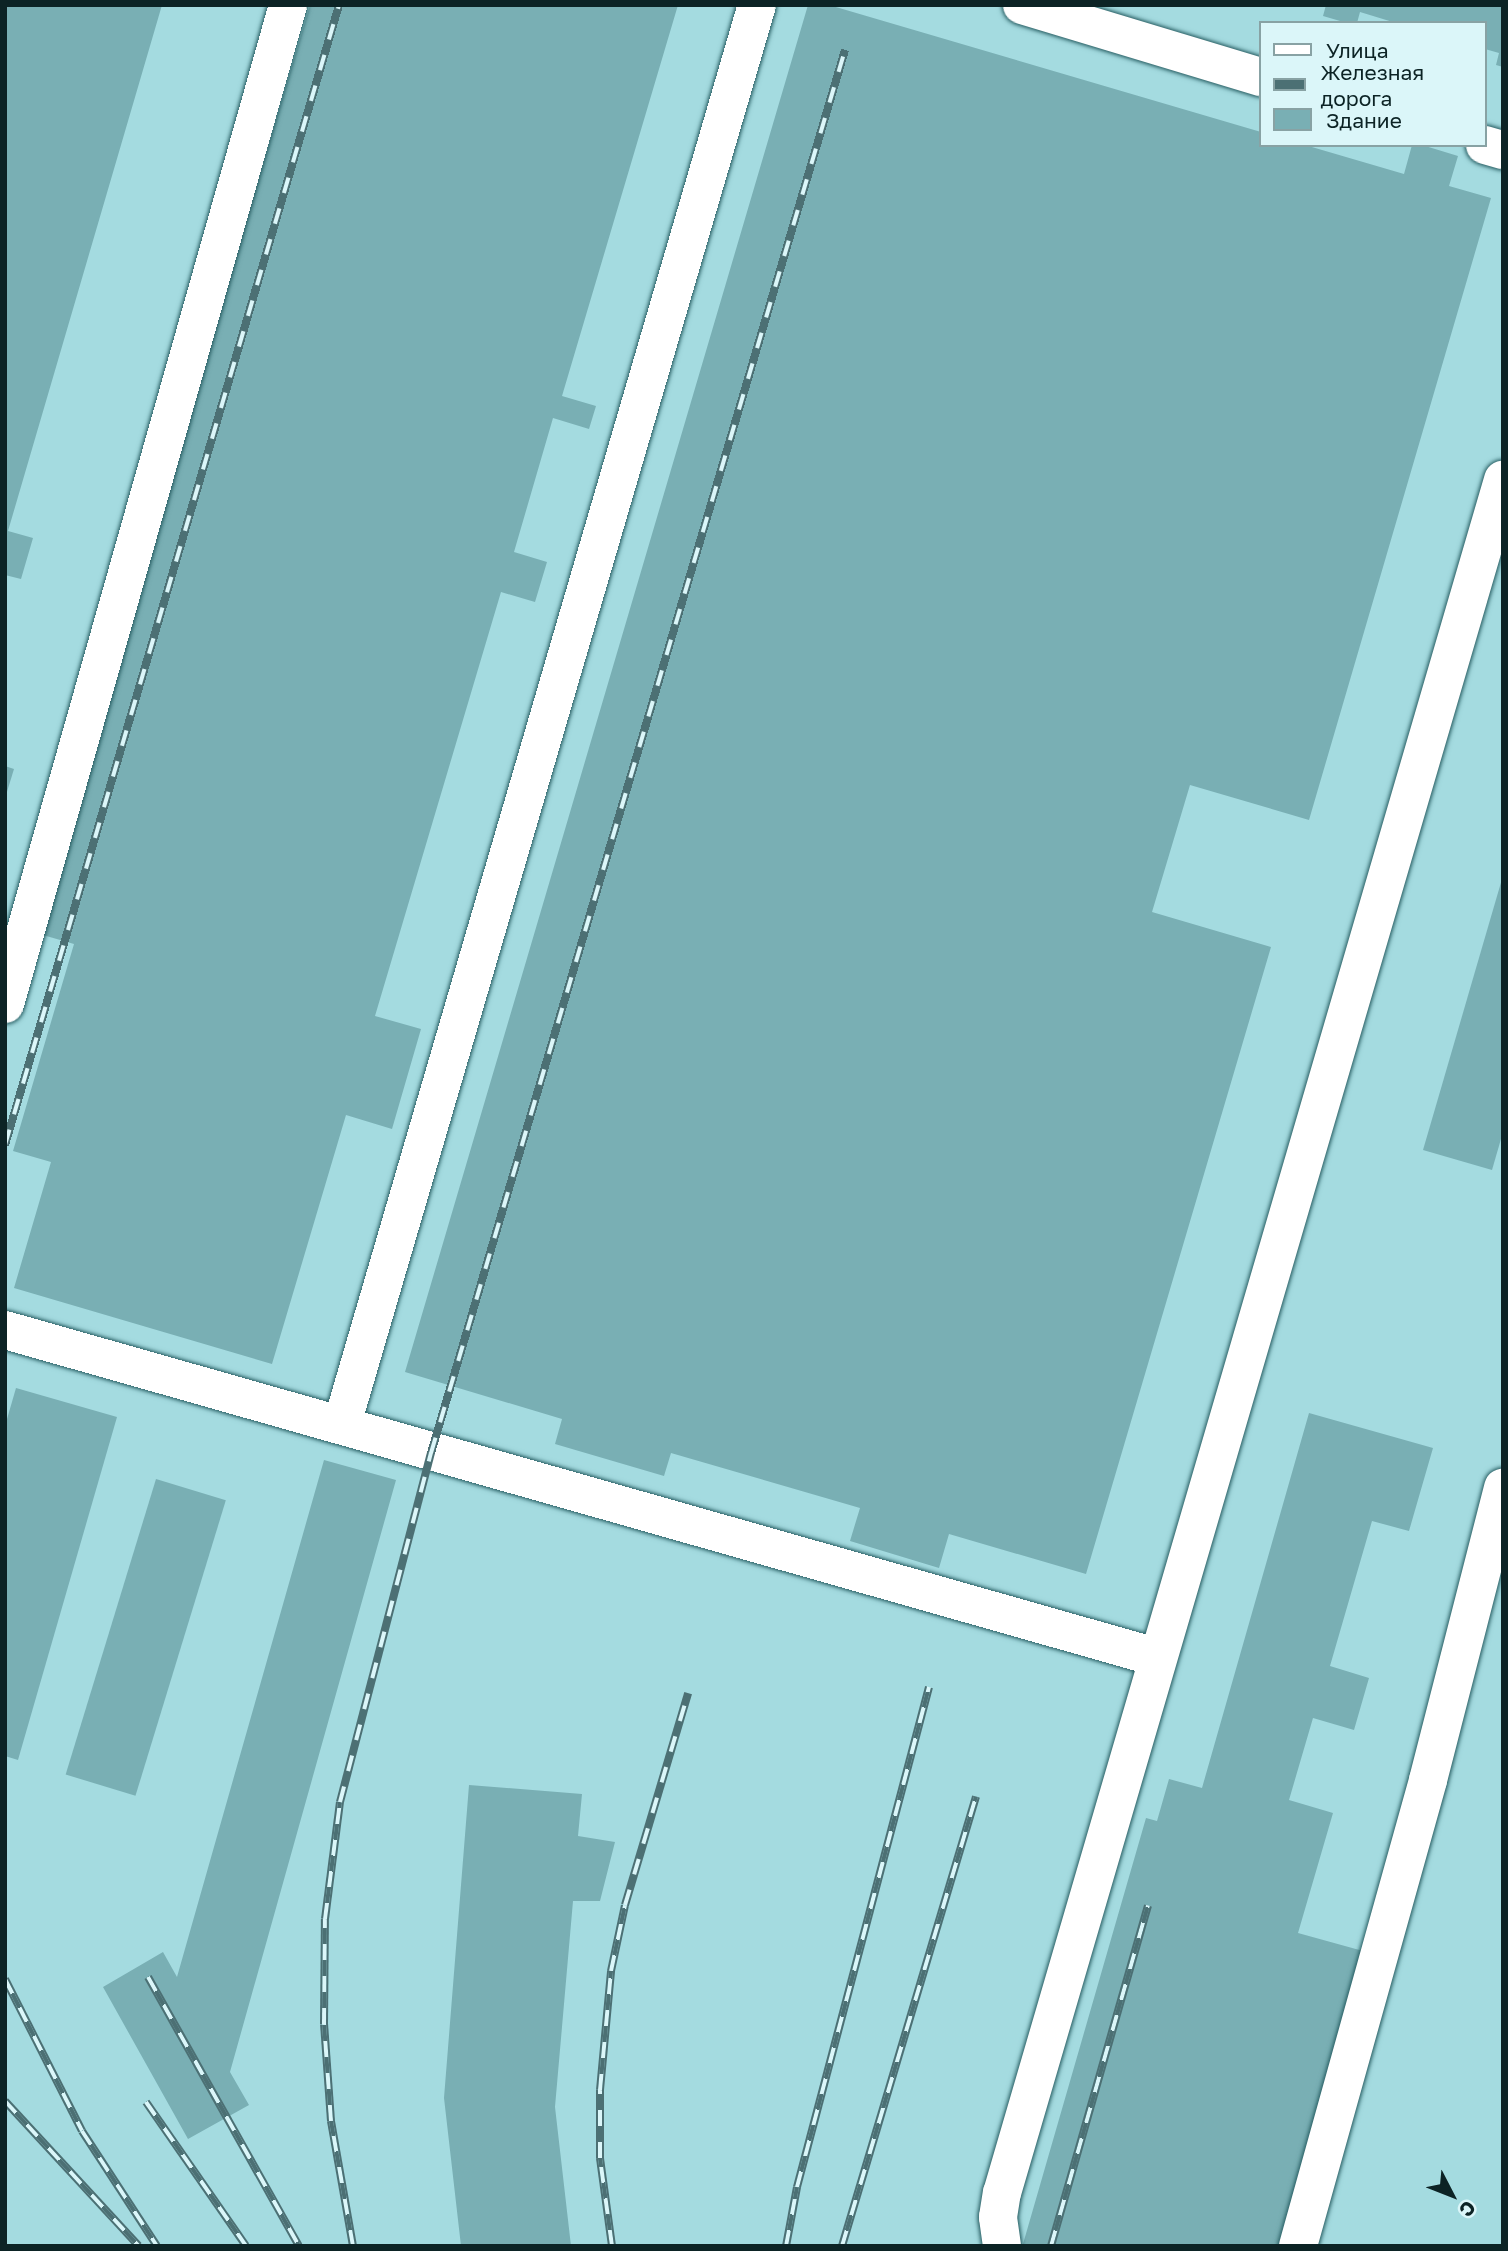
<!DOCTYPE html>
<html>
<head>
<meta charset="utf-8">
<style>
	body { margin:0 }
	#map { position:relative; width:1508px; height:2251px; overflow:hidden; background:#a4dbe0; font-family:"Golos Text",sans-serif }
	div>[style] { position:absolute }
	.building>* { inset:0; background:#79afb4; transform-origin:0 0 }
	.roads { filter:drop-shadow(0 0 2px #275d62) drop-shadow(0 0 2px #275d62) }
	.minor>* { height:38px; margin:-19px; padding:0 19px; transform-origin:19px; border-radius:19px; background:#fff }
	.rail>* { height:8px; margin-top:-4px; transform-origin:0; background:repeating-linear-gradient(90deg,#dbf6f9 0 16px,#4c7074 0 32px); box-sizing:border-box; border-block:2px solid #4c7074 }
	span { translate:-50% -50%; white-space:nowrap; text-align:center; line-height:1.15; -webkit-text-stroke:7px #dbf6f9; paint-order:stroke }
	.frame { position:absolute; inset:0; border:7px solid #0c2325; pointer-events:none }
	.legend { position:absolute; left:1259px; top:21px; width:228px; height:126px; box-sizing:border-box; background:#dbf6f9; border:2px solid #88a2a4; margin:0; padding:9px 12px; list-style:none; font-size:21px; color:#0c2325 }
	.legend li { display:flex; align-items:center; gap:14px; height:35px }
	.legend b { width:35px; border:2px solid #88a2a4 }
	.north { position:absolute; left:1417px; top:2160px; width:70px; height:70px; -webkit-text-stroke:5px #dbf6f9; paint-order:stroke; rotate:132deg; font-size:19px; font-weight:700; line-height:28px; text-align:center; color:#0c2325 }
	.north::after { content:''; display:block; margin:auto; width:24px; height:32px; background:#0c2325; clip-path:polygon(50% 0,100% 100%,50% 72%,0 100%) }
</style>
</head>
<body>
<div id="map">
	<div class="building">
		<i style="clip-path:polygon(5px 5px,162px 5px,8px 531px,33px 538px,21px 579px,5px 575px)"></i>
		<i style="clip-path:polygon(310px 5px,678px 5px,562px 396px,596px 406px,589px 429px,553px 418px,514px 552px,547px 562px,535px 602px,501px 592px,375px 1016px,421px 1029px,392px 1129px,346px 1115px,272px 1364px,14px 1288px,51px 1162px,13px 1151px,74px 944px,36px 933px)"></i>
		<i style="clip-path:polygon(808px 5px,829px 5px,1261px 132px,1261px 145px,1305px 145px,1404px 174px,1412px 145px,1422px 145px,1458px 156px,1449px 186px,1491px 198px,1309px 820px,1190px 785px,1152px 912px,1271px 947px,1086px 1574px,949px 1534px,939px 1568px,850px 1541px,860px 1508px,671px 1453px,664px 1476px,555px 1444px,562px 1419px,405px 1372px)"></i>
		<i style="clip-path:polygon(1326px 5px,1503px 5px,1503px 67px,1496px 65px,1499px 53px,1485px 49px,1485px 23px,1396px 23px,1360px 12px,1357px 23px,1347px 23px,1323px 16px)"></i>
		<i style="clip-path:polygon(5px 766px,14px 769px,6px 795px,5px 795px)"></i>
		<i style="clip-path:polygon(1502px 879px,1503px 1132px,1492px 1170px,1423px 1150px)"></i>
		<i style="clip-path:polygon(16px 1388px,117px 1417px,18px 1760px,5px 1756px,5px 1426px)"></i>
		<i style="clip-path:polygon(1309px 1413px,1433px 1448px,1409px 1531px,1372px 1521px,1330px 1666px,1369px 1678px,1354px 1730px,1313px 1718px,1289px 1800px,1333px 1813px,1298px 1933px,1363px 1951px,1278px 2246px,1023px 2244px,1146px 1818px,1157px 1821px,1169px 1779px,1202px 1788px)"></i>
		<i style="clip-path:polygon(324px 1460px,396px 1480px,230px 2072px,249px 2105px,188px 2139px,103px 1987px,163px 1952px,177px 1977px)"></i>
		<i style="left:156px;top:1479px;width:73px;height:309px;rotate:17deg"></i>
		<i style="clip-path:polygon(469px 1785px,582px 1794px,578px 1836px,615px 1842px,600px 1901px,573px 1901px,555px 2107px,571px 2246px,461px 2246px,444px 2098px)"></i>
	</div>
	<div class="roads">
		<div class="minor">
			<i style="left:1022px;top:5px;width:250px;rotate:16.8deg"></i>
			<i style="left:1485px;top:145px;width:19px;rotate:16deg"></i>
			<i style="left:5px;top:1004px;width:1038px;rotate:-74.18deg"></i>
			<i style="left:5px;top:1330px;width:1197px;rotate:15.86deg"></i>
			<i style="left:342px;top:1424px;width:1478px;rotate:-73.7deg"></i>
			<i style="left:1002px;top:2246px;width:29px;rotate:-98deg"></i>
			<i style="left:998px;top:2217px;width:24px;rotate:-81deg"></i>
			<i style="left:1002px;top:2193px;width:1785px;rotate:-73.7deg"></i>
			<i style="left:1298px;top:2246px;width:484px;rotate:-74.4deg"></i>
			<i style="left:1428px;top:1780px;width:302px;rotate:-75.6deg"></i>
		</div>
	</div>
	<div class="rail">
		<i style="left:5px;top:1145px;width:1188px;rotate:-73.67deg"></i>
		<i style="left:148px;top:1977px;width:308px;rotate:60.7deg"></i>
		<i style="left:5px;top:1979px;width:170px;rotate:63.1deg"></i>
		<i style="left:82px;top:2131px;width:137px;rotate:56.9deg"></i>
		<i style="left:5px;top:2101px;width:197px;rotate:47.3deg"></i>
		<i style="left:146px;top:2102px;width:175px;rotate:55.2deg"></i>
		<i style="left:353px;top:2246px;width:127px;rotate:-100deg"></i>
		<i style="left:331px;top:2121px;width:97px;rotate:-94.1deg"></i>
		<i style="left:324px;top:2024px;width:105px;rotate:-89.5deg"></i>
		<i style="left:325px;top:1919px;width:118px;rotate:-82.7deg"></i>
		<i style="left:340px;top:1802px;width:361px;rotate:-75.4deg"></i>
		<i style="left:431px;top:1453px;width:1463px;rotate:-73.56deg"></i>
		<i style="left:612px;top:2246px;width:89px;rotate:-97.8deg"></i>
		<i style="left:600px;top:2158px;width:68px;rotate:-90deg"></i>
		<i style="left:600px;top:2090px;width:120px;rotate:-84.7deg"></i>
		<i style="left:611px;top:1971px;width:67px;rotate:-78deg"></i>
		<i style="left:625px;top:1905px;width:221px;rotate:-73.4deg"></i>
		<i style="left:786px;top:2246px;width:60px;rotate:-79.4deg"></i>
		<i style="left:797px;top:2187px;width:517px;rotate:-75.21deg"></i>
		<i style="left:842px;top:2246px;width:469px;rotate:-73.4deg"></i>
		<i style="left:1051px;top:2246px;width:354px;rotate:-74.1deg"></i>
	</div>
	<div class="frame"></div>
	<ul class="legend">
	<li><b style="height:9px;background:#fff"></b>Улица</li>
	<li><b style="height:9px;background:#4c7074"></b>Железная дорога</li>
	<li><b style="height:19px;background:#79afb4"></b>Здание</li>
	</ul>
	<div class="north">С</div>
</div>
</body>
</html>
